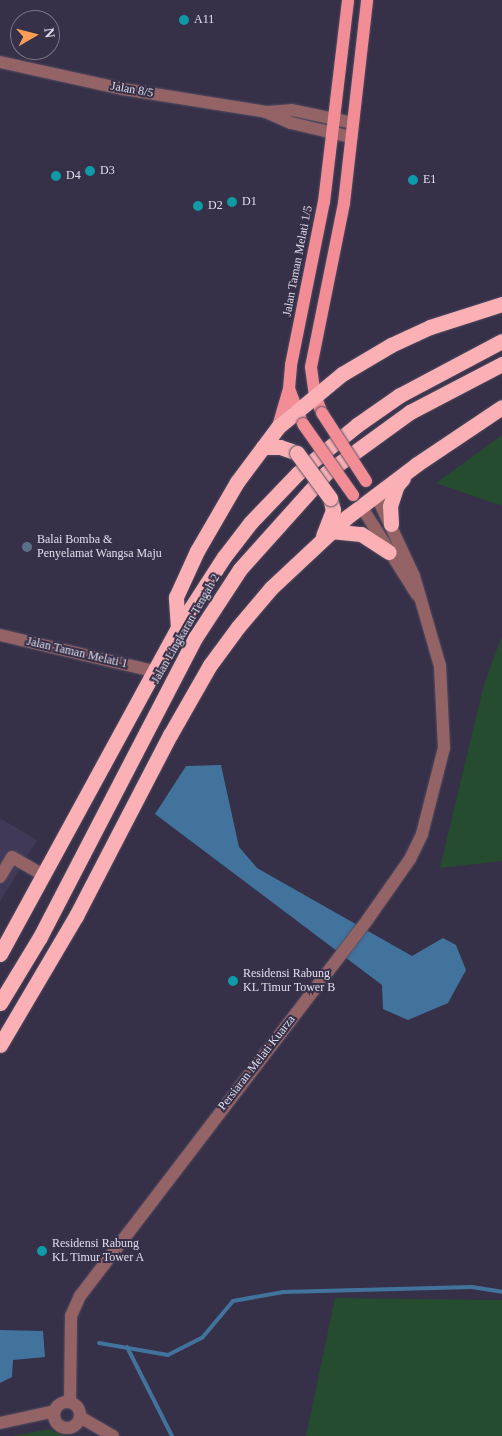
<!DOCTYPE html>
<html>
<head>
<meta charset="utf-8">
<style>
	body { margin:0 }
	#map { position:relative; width:502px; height:1436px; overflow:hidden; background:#363048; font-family:"Times New Roman",serif }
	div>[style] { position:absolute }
	.built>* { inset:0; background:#403957 }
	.green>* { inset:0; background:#254c2e }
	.water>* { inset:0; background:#41739c }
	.stream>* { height:4px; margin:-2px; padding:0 2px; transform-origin:2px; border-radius:2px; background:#41739c }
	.roads { filter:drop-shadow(0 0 1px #514c62) drop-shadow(0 0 1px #514c62) }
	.minor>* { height:12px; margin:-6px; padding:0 6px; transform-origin:6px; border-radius:6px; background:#946366 }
	.minor>.ring { margin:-6px; padding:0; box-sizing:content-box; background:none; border:12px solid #946366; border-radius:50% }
	.major>* { height:12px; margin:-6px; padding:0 6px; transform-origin:6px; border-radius:6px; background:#f28d96 }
	.highway>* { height:15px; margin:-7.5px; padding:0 7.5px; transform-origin:7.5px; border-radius:7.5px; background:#fab0b5 }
	.bridges { filter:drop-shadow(0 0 1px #514c62) drop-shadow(0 0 1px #514c62) }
	.major-bridge>* { height:12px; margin:-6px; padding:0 6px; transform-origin:6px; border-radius:6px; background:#f28d96 }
	.highway-bridge>* { height:15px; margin:-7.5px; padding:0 7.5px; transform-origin:7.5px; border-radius:7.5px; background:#fab0b5 }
	.dots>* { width:14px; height:14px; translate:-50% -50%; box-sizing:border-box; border:2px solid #363048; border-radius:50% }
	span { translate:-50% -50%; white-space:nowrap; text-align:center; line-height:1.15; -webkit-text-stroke:4px #363048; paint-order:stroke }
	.poi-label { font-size:12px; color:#e0ddec }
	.left { translate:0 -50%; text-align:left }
	.street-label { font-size:12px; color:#e0ddec }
	.north { position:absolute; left:10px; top:10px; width:50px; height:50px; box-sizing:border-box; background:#363048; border:1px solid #7a758a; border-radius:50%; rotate:82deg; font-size:14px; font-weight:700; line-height:20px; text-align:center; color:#e0ddec }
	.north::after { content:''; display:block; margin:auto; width:18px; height:22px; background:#fd9c56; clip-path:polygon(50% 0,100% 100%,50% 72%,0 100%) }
</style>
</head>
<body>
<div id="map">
	<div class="built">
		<i style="clip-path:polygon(0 818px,37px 840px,0 902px)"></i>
	</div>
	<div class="green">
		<i style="clip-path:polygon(502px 435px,502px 506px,436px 483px)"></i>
		<i style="clip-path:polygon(502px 636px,502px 861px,440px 868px,484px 684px)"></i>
		<i style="clip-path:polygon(335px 1298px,502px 1300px,502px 1436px,306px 1436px)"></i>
		<i style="clip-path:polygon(49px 1429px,65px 1436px,12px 1436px,13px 1436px)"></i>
	</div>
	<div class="water">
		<i style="clip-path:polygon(221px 765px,239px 847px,257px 868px,412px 956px,443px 938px,456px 945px,466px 970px,448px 1003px,408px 1020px,383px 1009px,382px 985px,155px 814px,186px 766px)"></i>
		<i style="clip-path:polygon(0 1330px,43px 1331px,45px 1357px,13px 1360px,12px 1377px,0 1383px)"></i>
	</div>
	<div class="stream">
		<i style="left:99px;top:1343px;width:70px;rotate:9.9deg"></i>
		<i style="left:168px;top:1355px;width:38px;rotate:-27deg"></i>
		<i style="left:202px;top:1338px;width:48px;rotate:-50deg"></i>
		<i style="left:233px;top:1301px;width:51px;rotate:-10.2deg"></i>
		<i style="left:283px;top:1292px;width:189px;rotate:-1.5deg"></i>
		<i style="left:472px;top:1287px;width:30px;rotate:9deg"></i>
		<i style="left:127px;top:1347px;width:100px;rotate:63.2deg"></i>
	</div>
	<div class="roads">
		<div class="minor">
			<i style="left:0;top:62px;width:126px;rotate:12.4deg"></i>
			<i style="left:123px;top:89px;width:145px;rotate:9.1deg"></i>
			<i style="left:266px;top:112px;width:27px;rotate:24deg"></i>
			<i style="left:291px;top:123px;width:62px;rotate:13.1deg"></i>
			<i style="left:266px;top:112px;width:26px;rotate:-4deg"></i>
			<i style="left:292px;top:110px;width:62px;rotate:12deg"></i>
			<i style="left:361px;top:506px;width:105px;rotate:57.8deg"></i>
			<i style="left:0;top:635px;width:158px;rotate:13.2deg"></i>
			<i style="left:0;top:877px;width:23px;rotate:-59deg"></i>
			<i style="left:12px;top:857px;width:38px;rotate:30deg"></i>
			<i class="ring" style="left:54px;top:1402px;width:14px;height:14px"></i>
			<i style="left:70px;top:1402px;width:86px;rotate:-89.3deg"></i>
			<i style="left:71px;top:1316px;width:22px;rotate:-66deg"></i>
			<i style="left:80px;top:1296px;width:474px;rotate:-52.6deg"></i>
			<i style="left:368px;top:919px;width:73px;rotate:-55deg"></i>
			<i style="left:410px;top:859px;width:28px;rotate:-64deg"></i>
			<i style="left:422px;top:834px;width:89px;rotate:-75.7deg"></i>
			<i style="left:444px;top:748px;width:82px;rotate:-92.8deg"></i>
			<i style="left:440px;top:666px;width:94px;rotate:-106.1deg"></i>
			<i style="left:414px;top:576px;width:89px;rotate:-115.1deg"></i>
			<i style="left:80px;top:1417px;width:38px;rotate:30deg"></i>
			<i style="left:0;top:1423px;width:56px;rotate:-12.3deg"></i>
		</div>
		<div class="major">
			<i style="left:322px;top:413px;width:18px;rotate:-112deg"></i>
			<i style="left:315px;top:396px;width:29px;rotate:-98deg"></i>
			<i style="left:311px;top:367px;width:167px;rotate:-78.6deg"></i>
			<i style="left:344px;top:203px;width:204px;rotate:-83.5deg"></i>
			<i style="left:301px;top:420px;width:33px;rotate:-111deg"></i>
			<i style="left:289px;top:389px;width:24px;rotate:-85deg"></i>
			<i style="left:291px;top:365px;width:166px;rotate:-78.6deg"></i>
			<i style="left:324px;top:202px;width:203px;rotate:-83.2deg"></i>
			<i style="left:278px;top:427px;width:40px;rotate:-74deg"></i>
		</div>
		<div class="highway">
			<i style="left:263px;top:447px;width:17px"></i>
			<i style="left:280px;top:447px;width:18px;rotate:19deg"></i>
			<i style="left:391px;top:524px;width:18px;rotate:-93deg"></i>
			<i style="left:390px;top:506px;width:22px;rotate:-72deg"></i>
			<i style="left:397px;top:485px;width:9px;rotate:-49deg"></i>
			<i style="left:331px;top:531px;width:30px;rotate:6deg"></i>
			<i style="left:361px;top:534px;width:33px;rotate:33deg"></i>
			<i style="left:323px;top:536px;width:28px;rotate:-69deg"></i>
			<i style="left:333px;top:510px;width:12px;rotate:-104deg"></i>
			<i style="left:178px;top:628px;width:31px;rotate:-94deg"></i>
			<i style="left:176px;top:597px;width:51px;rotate:-65.5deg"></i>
			<i style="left:197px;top:551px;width:80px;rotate:-59.9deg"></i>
			<i style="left:237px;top:482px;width:69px;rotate:-53.3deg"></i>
			<i style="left:278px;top:427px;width:83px;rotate:-39.6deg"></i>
			<i style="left:342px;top:374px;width:57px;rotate:-30.6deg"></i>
			<i style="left:391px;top:345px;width:43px;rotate:-24.8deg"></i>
			<i style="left:430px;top:327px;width:76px;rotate:-17.7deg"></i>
			<i style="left:0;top:954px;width:371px;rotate:-61.4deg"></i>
			<i style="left:178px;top:628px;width:85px;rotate:-57.1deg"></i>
			<i style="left:224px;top:557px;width:44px;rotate:-52.4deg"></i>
			<i style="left:251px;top:522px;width:68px;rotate:-46.2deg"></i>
			<i style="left:298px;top:473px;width:76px;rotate:-39.1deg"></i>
			<i style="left:357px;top:425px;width:52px;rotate:-34.9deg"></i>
			<i style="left:400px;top:395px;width:115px;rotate:-27.9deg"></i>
			<i style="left:0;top:1003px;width:77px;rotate:-58.8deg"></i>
			<i style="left:40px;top:937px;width:337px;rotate:-62.6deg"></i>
			<i style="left:195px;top:638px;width:82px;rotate:-56.9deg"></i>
			<i style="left:240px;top:569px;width:129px;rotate:-48.1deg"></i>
			<i style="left:326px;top:473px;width:104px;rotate:-36deg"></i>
			<i style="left:410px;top:412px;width:104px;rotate:-27.6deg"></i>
			<i style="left:0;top:1045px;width:150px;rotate:-59.5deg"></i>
			<i style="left:76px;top:916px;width:204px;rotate:-62.6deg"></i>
			<i style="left:170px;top:735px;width:81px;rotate:-60.3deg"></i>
			<i style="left:210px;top:665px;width:47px;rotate:-53.6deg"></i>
			<i style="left:238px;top:627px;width:51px;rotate:-49.8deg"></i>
			<i style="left:271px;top:588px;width:104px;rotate:-43.1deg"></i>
			<i style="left:347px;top:517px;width:88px;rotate:-37.1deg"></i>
			<i style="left:417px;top:464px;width:102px;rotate:-33.8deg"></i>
		</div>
	</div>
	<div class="bridges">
		<div class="major-bridge">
			<i style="left:322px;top:413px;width:81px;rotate:57.1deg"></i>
			<i style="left:303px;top:424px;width:87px;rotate:54.8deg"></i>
		</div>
		<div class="highway-bridge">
			<i style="left:297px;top:453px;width:56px;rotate:53.7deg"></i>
		</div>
	</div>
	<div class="dots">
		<i style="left:184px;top:20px;background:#0f9aa8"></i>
		<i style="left:90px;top:171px;background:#0f9aa8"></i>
		<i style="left:56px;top:176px;background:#0f9aa8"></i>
		<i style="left:413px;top:180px;background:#0f9aa8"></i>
		<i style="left:232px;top:202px;background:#0f9aa8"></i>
		<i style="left:198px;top:206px;background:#0f9aa8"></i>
		<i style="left:27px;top:547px;background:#5c6f8a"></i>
		<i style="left:233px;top:981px;background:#0f9aa8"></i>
		<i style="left:42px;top:1251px;background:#0f9aa8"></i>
	</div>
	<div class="poi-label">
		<span class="left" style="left:194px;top:20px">A11</span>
		<span class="left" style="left:100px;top:171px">D3</span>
		<span class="left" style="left:66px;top:176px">D4</span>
		<span class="left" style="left:423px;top:180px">E1</span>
		<span class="left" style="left:242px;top:202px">D1</span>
		<span class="left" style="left:208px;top:206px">D2</span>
		<span class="left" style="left:37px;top:547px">Balai Bomba &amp;<br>Penyelamat Wangsa Maju</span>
		<span class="left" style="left:243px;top:981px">Residensi Rabung<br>KL Timur Tower B</span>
		<span class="left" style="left:52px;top:1251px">Residensi Rabung<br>KL Timur Tower A</span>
	</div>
	<div class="street-label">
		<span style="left:132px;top:90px;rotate:10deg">Jalan 8/5</span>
		<span style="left:298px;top:261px;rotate:-79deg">Jalan Taman Melati 1/5</span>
		<span style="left:186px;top:629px;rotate:-60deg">Jalan Lingkaran Tengah 2</span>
		<span style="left:77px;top:653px;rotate:13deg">Jalan Taman Melati 1</span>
		<span style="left:257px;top:1063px;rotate:-52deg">Persiaran Melati Kuarza</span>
	</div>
	<div class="north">N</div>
</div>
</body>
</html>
